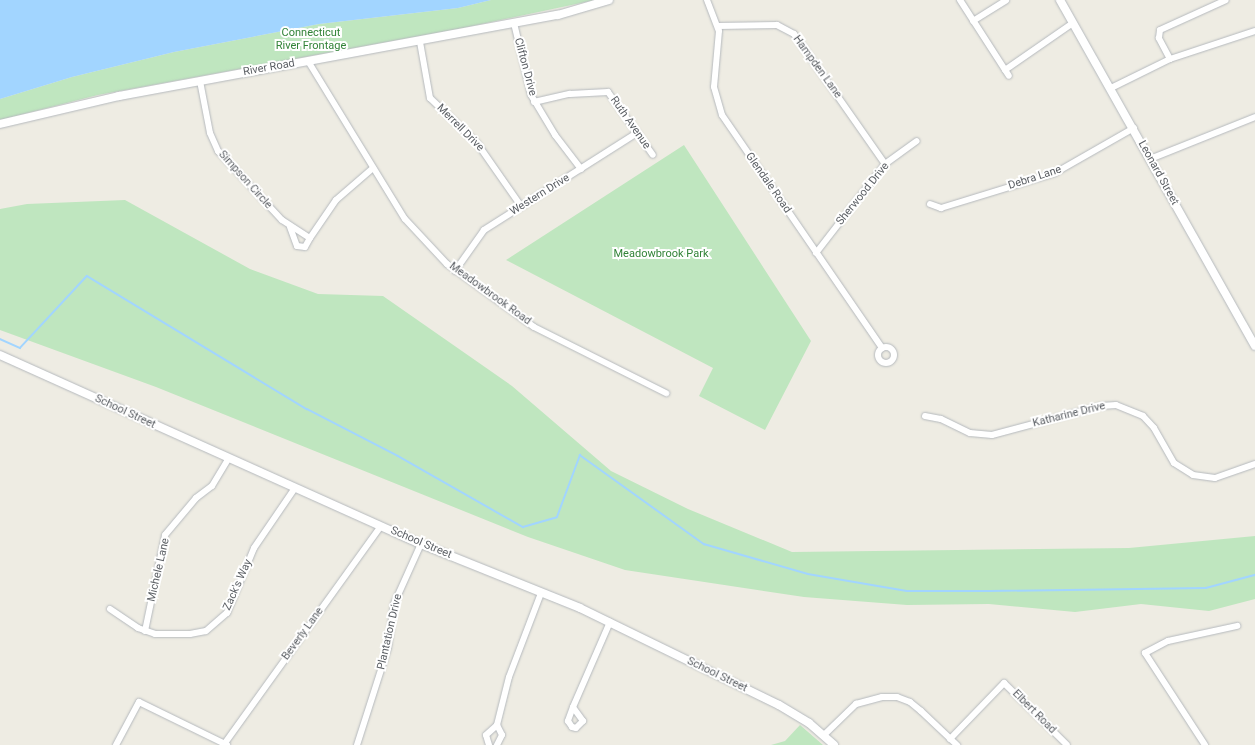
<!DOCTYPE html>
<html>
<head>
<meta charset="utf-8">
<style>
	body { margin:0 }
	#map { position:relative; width:1255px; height:745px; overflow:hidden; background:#eeece3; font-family:Roboto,sans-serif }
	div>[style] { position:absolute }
	.green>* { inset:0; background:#bfe6bf }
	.water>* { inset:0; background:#a2d5ff }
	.stream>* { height:1.5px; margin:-0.75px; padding:0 0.75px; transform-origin:0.75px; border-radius:0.75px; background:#a2d5ff }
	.roads { filter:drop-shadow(0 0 1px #b5b9bd) drop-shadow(0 0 1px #b5b9bd) }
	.minor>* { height:6px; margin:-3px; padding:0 3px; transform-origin:3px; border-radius:3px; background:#fff }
	.minor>.ring { margin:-3px; padding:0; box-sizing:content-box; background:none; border:6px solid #fff; border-radius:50% }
	.tertiary>* { height:8px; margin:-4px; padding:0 4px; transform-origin:4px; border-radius:4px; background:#fff }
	span { translate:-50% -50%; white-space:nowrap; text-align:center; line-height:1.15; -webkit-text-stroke:4px #fff; paint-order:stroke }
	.park-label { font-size:11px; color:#328338 }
	.street-label { font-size:11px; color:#5b5f64 }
</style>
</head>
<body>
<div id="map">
	<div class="green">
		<i style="clip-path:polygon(491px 0,595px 0,463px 28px,98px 95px,0 120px,0 99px,72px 77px,174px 52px,319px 24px,458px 8px)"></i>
		<i style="clip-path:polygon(684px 145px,811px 341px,765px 430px,699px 396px,713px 368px,506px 260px)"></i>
		<i style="clip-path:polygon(125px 200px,250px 269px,318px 294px,383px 296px,512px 386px,611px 471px,688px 509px,792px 552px,1129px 548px,1255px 536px,1255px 599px,1209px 611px,1141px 604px,1075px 612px,989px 604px,907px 605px,804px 597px,625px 570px,528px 537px,156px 387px,0 330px,0 209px,27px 204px)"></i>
		<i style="clip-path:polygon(800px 725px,823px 745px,771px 745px,785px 741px)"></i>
	</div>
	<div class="water">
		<i style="clip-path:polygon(0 0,491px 0,458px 8px,319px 24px,174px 52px,72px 77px,0 99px)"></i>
	</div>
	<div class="stream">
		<i style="left:0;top:339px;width:22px;rotate:24deg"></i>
		<i style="left:20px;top:348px;width:98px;rotate:-47.1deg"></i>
		<i style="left:87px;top:276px;width:257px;rotate:31.2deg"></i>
		<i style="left:307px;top:409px;width:102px;rotate:27.3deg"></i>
		<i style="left:398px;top:456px;width:144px;rotate:29.6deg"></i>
		<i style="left:523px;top:527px;width:35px;rotate:-16deg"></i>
		<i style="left:557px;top:517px;width:66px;rotate:-69.6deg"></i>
		<i style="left:580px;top:455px;width:153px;rotate:35.7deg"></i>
		<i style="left:704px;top:544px;width:108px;rotate:16.1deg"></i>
		<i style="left:808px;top:574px;width:100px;rotate:9.7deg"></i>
		<i style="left:907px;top:591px;width:83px"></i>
		<i style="left:990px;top:591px;width:216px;rotate:-0.8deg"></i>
		<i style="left:1206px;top:588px;width:51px;rotate:-14.9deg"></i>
	</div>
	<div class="roads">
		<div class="minor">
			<i style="left:707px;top:0;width:33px;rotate:69deg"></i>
			<i style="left:719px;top:31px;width:56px;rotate:95.1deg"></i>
			<i style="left:714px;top:87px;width:29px;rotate:74deg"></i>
			<i style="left:722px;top:115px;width:283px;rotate:55.5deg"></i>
			<i style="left:960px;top:0;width:90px;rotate:57.2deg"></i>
			<i style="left:973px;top:21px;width:39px;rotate:-32deg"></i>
			<i style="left:514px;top:23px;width:74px;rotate:76.7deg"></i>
			<i style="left:531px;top:95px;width:47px;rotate:59deg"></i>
			<i style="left:555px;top:135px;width:43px;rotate:52.6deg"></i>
			<i style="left:718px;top:26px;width:59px;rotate:-1deg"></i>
			<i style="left:777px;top:25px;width:19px;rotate:28deg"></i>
			<i style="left:794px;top:34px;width:159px;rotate:55deg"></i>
			<i style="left:420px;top:42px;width:57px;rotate:79.9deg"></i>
			<i style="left:430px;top:98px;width:65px;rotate:43.8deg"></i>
			<i style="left:477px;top:143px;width:77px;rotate:55.1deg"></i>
			<i style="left:1170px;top:59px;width:24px;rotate:-118deg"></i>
			<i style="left:1159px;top:38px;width:8px;rotate:-83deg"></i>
			<i style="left:1160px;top:30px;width:72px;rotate:-24.4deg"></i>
			<i style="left:308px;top:61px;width:185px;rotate:58.5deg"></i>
			<i style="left:405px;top:219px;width:62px;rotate:47deg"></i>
			<i style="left:447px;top:264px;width:107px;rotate:35.9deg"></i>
			<i style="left:534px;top:327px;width:148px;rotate:26.6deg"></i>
			<i style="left:1005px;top:70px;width:83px;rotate:-34.7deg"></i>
			<i style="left:200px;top:81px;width:53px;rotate:79.1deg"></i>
			<i style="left:210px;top:133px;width:20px;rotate:66deg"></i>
			<i style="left:218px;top:151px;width:94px;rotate:47.2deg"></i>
			<i style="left:282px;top:220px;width:33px;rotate:33deg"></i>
			<i style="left:310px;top:238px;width:46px;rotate:-55.6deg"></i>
			<i style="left:336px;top:200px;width:49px;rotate:-40.9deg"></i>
			<i style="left:1111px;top:88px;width:66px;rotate:-26.2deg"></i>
			<i style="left:1170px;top:59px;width:89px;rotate:-18.2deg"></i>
			<i style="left:534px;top:102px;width:37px;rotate:-13deg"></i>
			<i style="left:570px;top:94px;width:38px;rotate:-3deg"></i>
			<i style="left:608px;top:92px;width:77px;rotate:54.5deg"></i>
			<i style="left:1150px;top:159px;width:113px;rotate:-21.8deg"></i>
			<i style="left:930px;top:204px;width:12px;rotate:20deg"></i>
			<i style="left:941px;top:208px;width:119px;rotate:-17.1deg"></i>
			<i style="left:1055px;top:173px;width:91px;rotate:-29.7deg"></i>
			<i style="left:290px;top:227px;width:20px;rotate:70deg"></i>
			<i style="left:297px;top:246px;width:8px;rotate:7deg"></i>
			<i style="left:305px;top:247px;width:10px;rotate:-61deg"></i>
			<i style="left:816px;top:253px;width:113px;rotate:-52.2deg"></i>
			<i style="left:885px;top:164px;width:39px;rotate:-36deg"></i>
			<i style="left:455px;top:271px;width:50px;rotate:-54.7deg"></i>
			<i style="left:484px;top:230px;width:181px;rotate:-32.4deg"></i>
			<i class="ring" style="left:878px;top:347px;width:10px;height:10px"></i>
			<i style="left:925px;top:416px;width:16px;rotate:11deg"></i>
			<i style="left:941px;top:419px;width:32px;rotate:26deg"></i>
			<i style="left:970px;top:433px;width:22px;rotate:5deg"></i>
			<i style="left:992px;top:435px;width:113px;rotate:-14.9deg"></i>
			<i style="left:1101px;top:406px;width:15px;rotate:-4deg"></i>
			<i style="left:1116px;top:405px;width:29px;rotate:22deg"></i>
			<i style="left:1143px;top:416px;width:16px;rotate:47deg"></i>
			<i style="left:1154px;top:428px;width:40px;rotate:60.3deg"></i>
			<i style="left:1174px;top:463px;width:22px;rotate:32deg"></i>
			<i style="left:1193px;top:475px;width:22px;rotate:8deg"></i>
			<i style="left:1215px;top:478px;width:42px;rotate:-19.3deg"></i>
			<i style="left:110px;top:609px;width:34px;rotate:34deg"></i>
			<i style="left:138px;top:628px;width:18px;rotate:19deg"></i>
			<i style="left:155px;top:634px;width:35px"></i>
			<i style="left:190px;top:634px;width:16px;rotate:-11deg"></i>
			<i style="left:206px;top:631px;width:28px;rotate:-41deg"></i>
			<i style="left:227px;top:613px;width:70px;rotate:-67.4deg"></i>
			<i style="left:254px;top:548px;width:73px;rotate:-55.7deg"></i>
			<i style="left:145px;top:631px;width:98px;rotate:-78.2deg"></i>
			<i style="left:165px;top:535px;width:48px;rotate:-50deg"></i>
			<i style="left:196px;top:498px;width:20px;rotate:-37deg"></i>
			<i style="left:212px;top:486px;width:31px;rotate:-59deg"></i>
			<i style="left:573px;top:707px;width:15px;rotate:110deg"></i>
			<i style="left:568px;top:721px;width:7px;rotate:56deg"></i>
			<i style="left:572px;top:727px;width:4px;rotate:14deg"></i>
			<i style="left:576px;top:728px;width:10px;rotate:-45deg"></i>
			<i style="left:583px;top:721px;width:17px;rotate:-126deg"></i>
			<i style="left:573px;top:707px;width:93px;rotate:-66.5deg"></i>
			<i style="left:497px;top:725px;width:11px;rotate:63deg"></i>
			<i style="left:502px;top:735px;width:11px;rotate:117deg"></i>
			<i style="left:824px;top:735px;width:45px;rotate:-44.1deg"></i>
			<i style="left:856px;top:704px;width:27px;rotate:-15deg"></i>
			<i style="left:882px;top:697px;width:15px"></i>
			<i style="left:897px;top:697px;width:14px;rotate:21deg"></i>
			<i style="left:910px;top:702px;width:14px;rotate:39deg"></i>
			<i style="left:921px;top:711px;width:50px;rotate:43.4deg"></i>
			<i style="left:950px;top:739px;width:78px;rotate:-46deg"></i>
			<i style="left:1004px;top:683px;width:88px;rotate:44.5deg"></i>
			<i style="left:225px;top:743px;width:267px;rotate:-54.3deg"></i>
			<i style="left:116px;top:745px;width:49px;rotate:-61.9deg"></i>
			<i style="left:139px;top:702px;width:98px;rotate:26deg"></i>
			<i style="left:357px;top:745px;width:102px;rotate:-72.3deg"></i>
			<i style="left:388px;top:648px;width:44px;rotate:-82.2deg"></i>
			<i style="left:394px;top:604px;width:66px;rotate:-65.8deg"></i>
			<i style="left:489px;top:745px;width:10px;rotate:-107deg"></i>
			<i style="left:486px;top:735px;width:15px;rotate:-42deg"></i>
			<i style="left:497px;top:725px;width:49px;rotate:-76deg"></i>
			<i style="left:509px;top:677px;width:90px;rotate:-69.1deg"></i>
			<i style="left:1205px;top:745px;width:110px;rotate:-123.1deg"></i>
			<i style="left:1145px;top:653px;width:26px;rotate:-28deg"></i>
			<i style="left:1168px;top:641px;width:71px;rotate:-12.3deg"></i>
		</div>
		<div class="tertiary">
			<i style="left:1060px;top:0;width:397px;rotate:60.6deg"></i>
			<i style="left:0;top:124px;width:122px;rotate:-13.2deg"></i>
			<i style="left:119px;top:96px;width:446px;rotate:-10.5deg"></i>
			<i style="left:558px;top:15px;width:53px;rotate:-16.4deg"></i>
			<i style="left:0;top:355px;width:461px;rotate:24.2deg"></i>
			<i style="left:421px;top:544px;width:171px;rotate:21.9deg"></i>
			<i style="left:580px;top:608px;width:221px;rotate:26deg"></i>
			<i style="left:779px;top:705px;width:35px;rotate:31deg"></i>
			<i style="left:809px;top:723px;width:33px;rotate:41deg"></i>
		</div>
	</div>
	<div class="park-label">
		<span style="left:311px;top:40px">Connecticut<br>River Frontage</span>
		<span style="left:661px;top:254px">Meadowbrook Park</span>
	</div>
	<div class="street-label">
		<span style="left:525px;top:67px;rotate:75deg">Clifton Drive</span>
		<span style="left:817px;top:67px;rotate:54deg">Hampden Lane</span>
		<span style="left:269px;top:68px;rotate:-10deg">River Road</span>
		<span style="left:630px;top:123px;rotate:55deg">Ruth Avenue</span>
		<span style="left:460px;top:128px;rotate:45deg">Merrell Drive</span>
		<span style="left:1158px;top:173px;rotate:61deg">Leonard Street</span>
		<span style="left:1035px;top:178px;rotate:-18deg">Debra Lane</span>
		<span style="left:245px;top:180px;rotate:48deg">Simpson Circle</span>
		<span style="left:768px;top:183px;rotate:55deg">Glendale Road</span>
		<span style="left:863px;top:194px;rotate:-51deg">Sherwood Drive</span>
		<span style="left:540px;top:195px;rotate:-32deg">Western Drive</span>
		<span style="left:490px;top:294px;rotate:36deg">Meadowbrook Road</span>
		<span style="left:125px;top:412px;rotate:25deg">School Street</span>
		<span style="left:1069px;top:415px;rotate:-14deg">Katharine Drive</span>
		<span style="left:421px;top:543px;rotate:23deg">School Street</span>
		<span style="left:159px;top:570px;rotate:-77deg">Michele Lane</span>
		<span style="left:238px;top:585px;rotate:-66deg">Zack's Way</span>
		<span style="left:390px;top:632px;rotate:-77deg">Plantation Drive</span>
		<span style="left:303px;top:634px;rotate:-54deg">Beverly Lane</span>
		<span style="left:717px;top:675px;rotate:26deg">School Street</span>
		<span style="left:1034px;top:712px;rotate:45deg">Elbert Road</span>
	</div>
</div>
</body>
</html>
